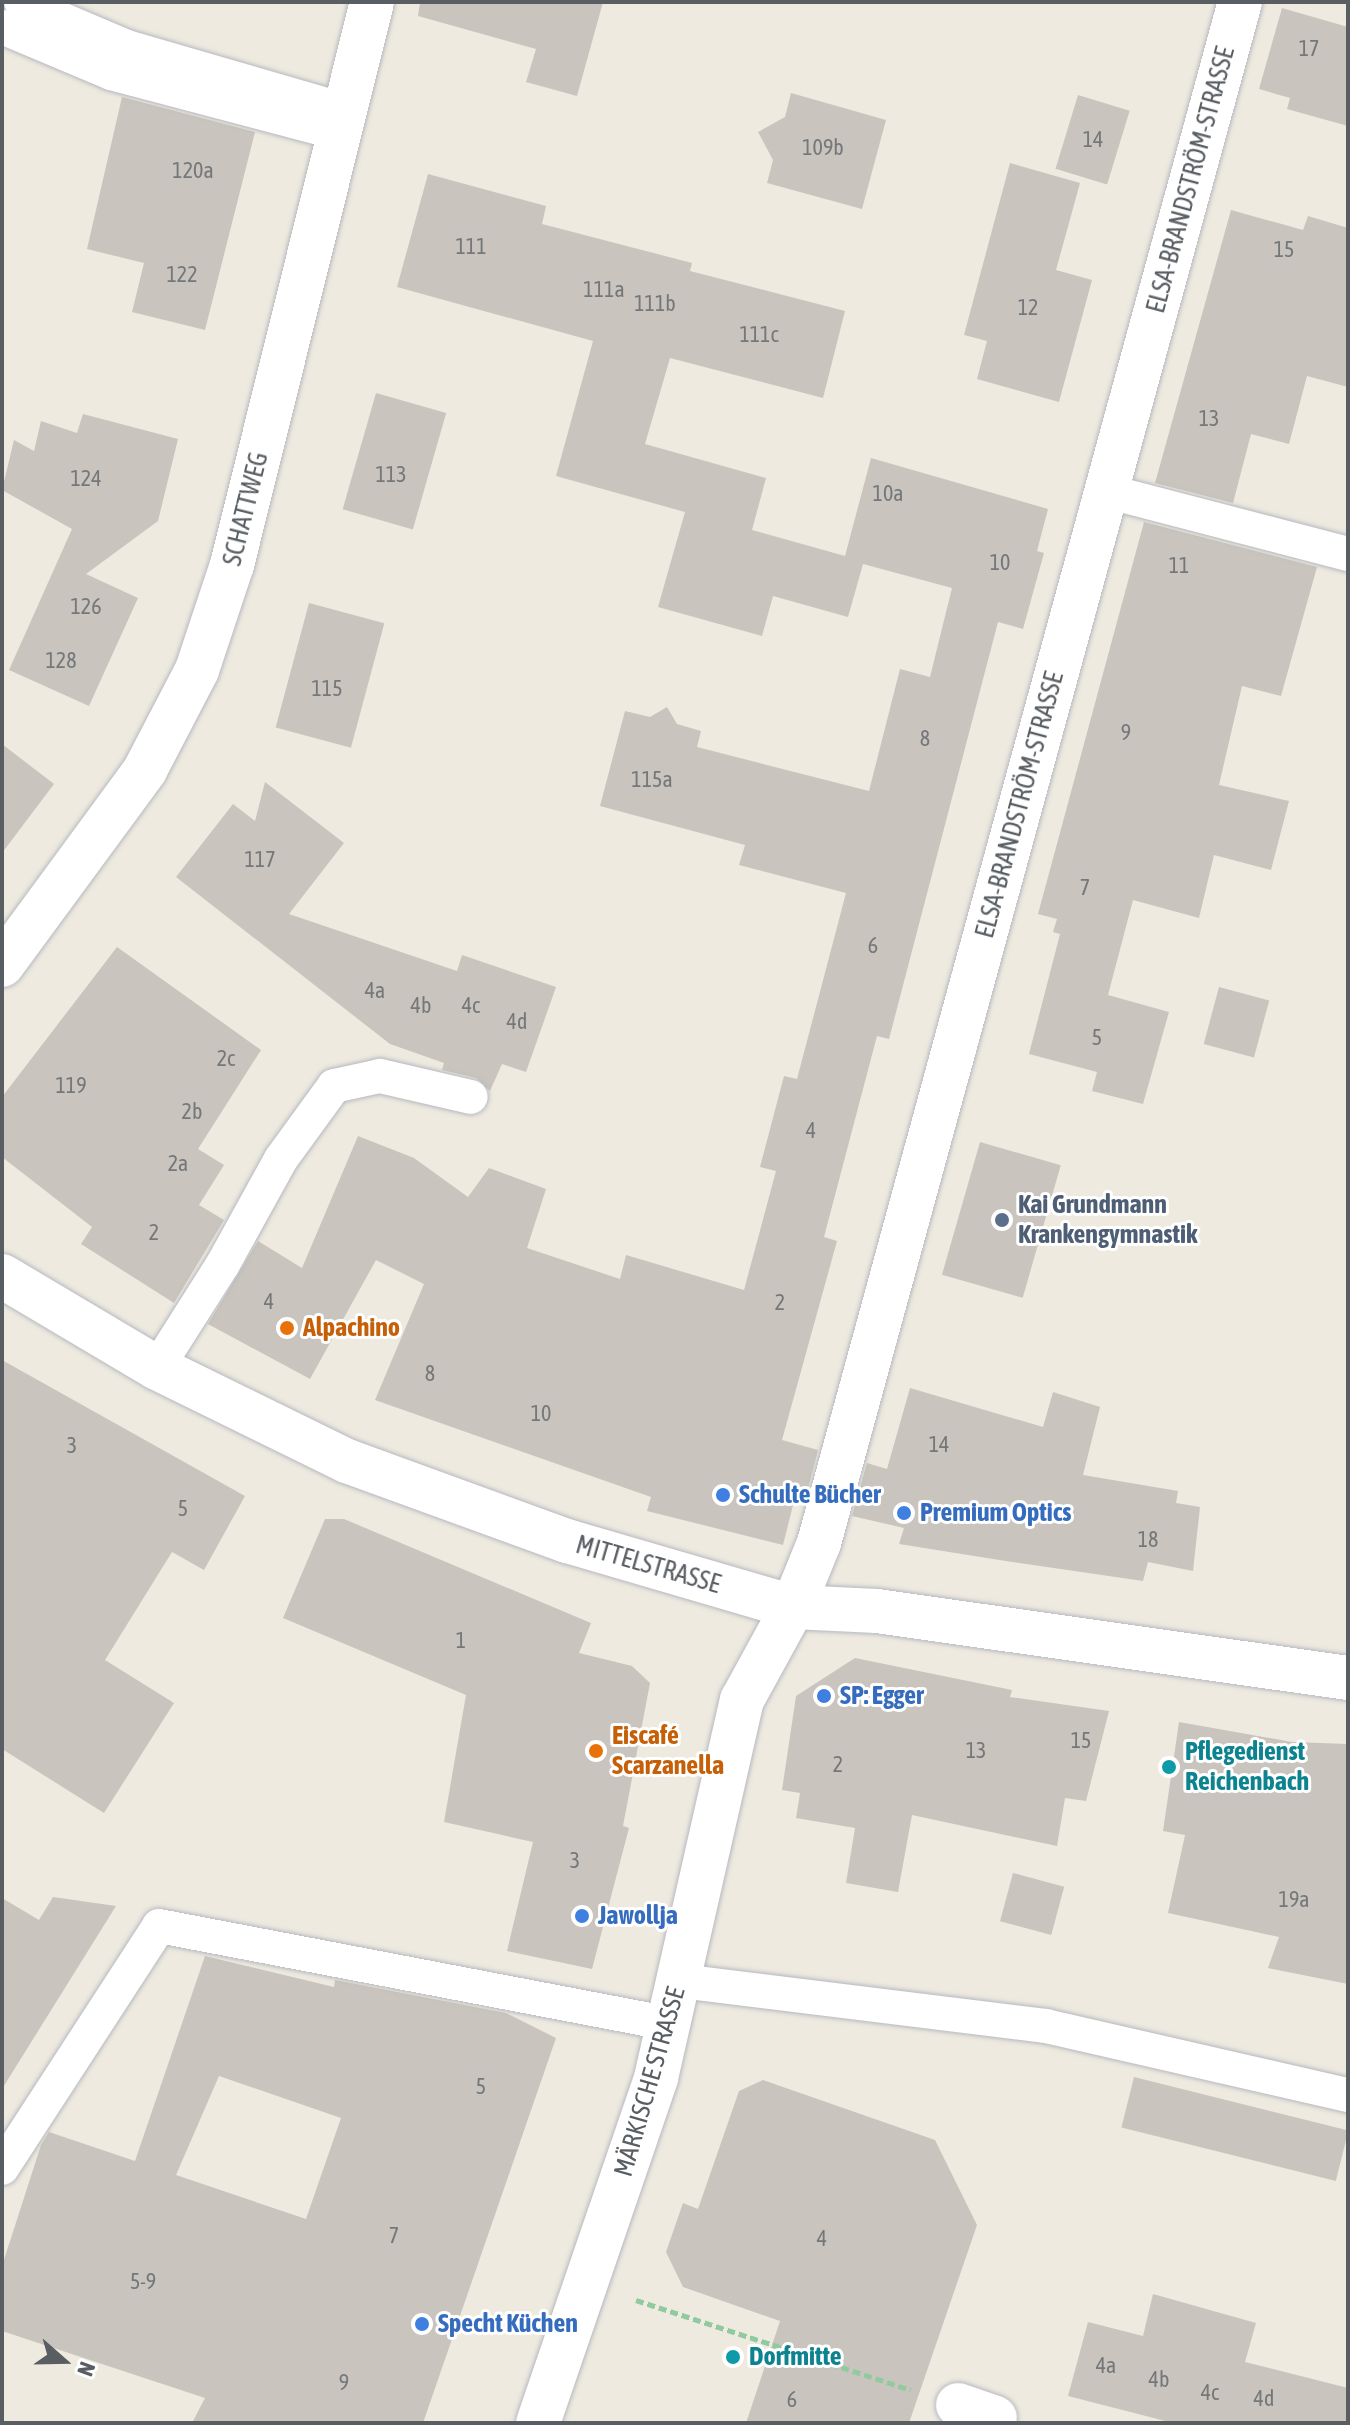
<!DOCTYPE html>
<html>
<head>
<meta charset="utf-8">
<style>
	body { margin:0 }
	#map { position:relative; width:1350px; height:2425px; overflow:hidden; background:#eeeae0; font-family:"Asap Condensed",sans-serif }
	div>[style] { position:absolute }
	.building>* { inset:0; background:#c9c4bd; transform-origin:0 0 }
	.path>* { height:5px; margin-top:-2.5px; transform-origin:0; background:repeating-linear-gradient(90deg,#92ca9f 0 8px,transparent 0 12px) }
	.roads { filter:drop-shadow(0 0 2px #b6b9bf) drop-shadow(0 0 2px #b6b9bf) }
	.service>* { height:34px; margin:-17px; padding:0 17px; transform-origin:17px; border-radius:17px; background:#fff }
	.minor>* { height:44px; margin:-22px; padding:0 22px; transform-origin:22px; border-radius:22px; background:#fff }
	.dots>* { width:22px; height:22px; translate:-50% -50%; box-sizing:border-box; border:4px solid #fff; border-radius:50% }
	span { translate:-50% -50%; white-space:nowrap; text-align:center; line-height:1.15; -webkit-text-stroke:6px #fff; paint-order:stroke }
	.number-label { font-size:22px; color:#75787a }
	.number-label span { -webkit-text-stroke-width:0 }
	.street-label { font-size:26px; color:#595e63 }
	.service-label { font-size:26px; color:#4e5e75; font-weight:700 }
	.left { translate:0 -50%; text-align:left }
	.food-label { font-size:26px; color:#c56008; font-weight:700 }
	.shop-label { font-size:26px; color:#366cbe; font-weight:700 }
	.culture-label { font-size:26px; color:#0d838f; font-weight:700 }
	.frame { position:absolute; inset:0; border:4px solid #595e63; pointer-events:none }
	.north { position:absolute; left:24px; top:2321px; width:80px; height:80px; -webkit-text-stroke:6px #fff; paint-order:stroke; rotate:110deg; font-size:22px; font-weight:700; line-height:32px; text-align:center; color:#595e63 }
	.north::after { content:''; display:block; margin:auto; width:28px; height:36px; background:#595e63; clip-path:polygon(50% 0,100% 100%,50% 72%,0 100%) }
</style>
</head>
<body>
<div id="map">
	<div class="building">
		<i style="clip-path:polygon(420px 2px,603px 2px,577px 96px,526px 82px,536px 49px,418px 16px)"></i>
		<i style="clip-path:polygon(1282px 8px,1348px 27px,1348px 126px,1287px 109px,1290px 98px,1259px 89px)"></i>
		<i style="clip-path:polygon(791px 93px,886px 120px,862px 209px,767px 183px,773px 160px,758px 132px,785px 117px)"></i>
		<i style="left:1078px;top:95px;width:54px;height:77px;rotate:17deg"></i>
		<i style="clip-path:polygon(122px 97px,255px 132px,205px 330px,132px 312px,144px 263px,87px 249px)"></i>
		<i style="clip-path:polygon(1010px 163px,1080px 183px,1056px 270px,1092px 280px,1059px 402px,977px 379px,987px 341px,964px 335px)"></i>
		<i style="clip-path:polygon(428px 174px,546px 206px,542px 224px,692px 263px,690px 271px,845px 311px,823px 398px,670px 358px,645px 444px,766px 478px,752px 530px,845px 556px,871px 458px,1048px 509px,1037px 551px,1044px 553px,1023px 629px,998px 622px,889px 1039px,877px 1036px,824px 1237px,837px 1241px,782px 1440px,818px 1450px,804px 1504px,794px 1501px,783px 1545px,647px 1511px,651px 1497px,375px 1400px,424px 1284px,376px 1260px,310px 1379px,208px 1324px,258px 1241px,302px 1268px,358px 1136px,414px 1158px,468px 1197px,489px 1168px,546px 1189px,527px 1248px,620px 1279px,626px 1255px,744px 1290px,776px 1171px,760px 1167px,784px 1076px,797px 1079px,846px 893px,739px 865px,745px 845px,600px 806px,625px 711px,650px 717px,667px 707px,677px 724px,701px 731px,697px 747px,869px 791px,900px 669px,930px 677px,952px 588px,863px 564px,848px 617px,773px 596px,762px 636px,658px 607px,685px 512px,556px 476px,593px 341px,397px 287px)"></i>
		<i style="clip-path:polygon(1231px 210px,1303px 230px,1308px 216px,1348px 228px,1348px 387px,1307px 376px,1289px 444px,1251px 434px,1233px 503px,1155px 483px)"></i>
		<i style="left:376px;top:393px;width:73px;height:121px;rotate:16deg"></i>
		<i style="clip-path:polygon(83px 414px,178px 439px,158px 521px,86px 574px,138px 598px,89px 706px,9px 670px,72px 529px,2px 490px,14px 440px,34px 451px,41px 421px,77px 433px)"></i>
		<i style="clip-path:polygon(1144px 522px,1317px 567px,1281px 696px,1242px 686px,1219px 785px,1289px 801px,1271px 870px,1214px 855px,1199px 918px,1133px 900px,1108px 995px,1169px 1012px,1143px 1104px,1092px 1091px,1097px 1072px,1029px 1054px,1060px 934px,1053px 932px,1057px 919px,1038px 914px)"></i>
		<i style="left:309px;top:603px;width:78px;height:129px;rotate:15deg"></i>
		<i style="clip-path:polygon(2px 744px,54px 784px,2px 853px)"></i>
		<i style="clip-path:polygon(265px 782px,344px 843px,289px 914px,457px 971px,462px 955px,556px 987px,526px 1072px,502px 1064px,490px 1091px,476px 1078px,442px 1070px,444px 1063px,390px 1044px,176px 877px,233px 804px,255px 821px)"></i>
		<i style="clip-path:polygon(117px 947px,261px 1050px,198px 1149px,224px 1165px,199px 1205px,224px 1220px,174px 1303px,81px 1244px,92px 1227px,2px 1157px,2px 1097px)"></i>
		<i style="left:1219px;top:987px;width:52px;height:59px;rotate:15deg"></i>
		<i style="left:980px;top:1142px;width:84px;height:138px;rotate:16deg"></i>
		<i style="clip-path:polygon(2px 1360px,245px 1496px,204px 1570px,172px 1552px,105px 1660px,174px 1703px,104px 1813px,2px 1749px)"></i>
		<i style="clip-path:polygon(910px 1388px,1043px 1427px,1053px 1392px,1100px 1407px,1083px 1475px,1178px 1491px,1176px 1503px,1200px 1507px,1193px 1571px,1148px 1562px,1143px 1581px,1012px 1562px,899px 1544px,904px 1528px,852px 1516px,867px 1463px,887px 1469px)"></i>
		<i style="clip-path:polygon(325px 1519px,344px 1519px,591px 1623px,579px 1653px,632px 1666px,650px 1683px,623px 1826px,629px 1828px,592px 1969px,507px 1951px,533px 1842px,444px 1822px,466px 1695px,283px 1618px)"></i>
		<i style="clip-path:polygon(855px 1658px,1012px 1690px,1010px 1697px,1109px 1711px,1086px 1801px,1065px 1798px,1057px 1846px,912px 1815px,898px 1892px,846px 1883px,855px 1828px,796px 1818px,800px 1793px,782px 1790px,796px 1696px)"></i>
		<i style="clip-path:polygon(1179px 1722px,1292px 1742px,1348px 1744px,1348px 1984px,1268px 1968px,1279px 1937px,1168px 1913px,1185px 1835px,1163px 1831px)"></i>
		<i style="left:1013px;top:1873px;width:53px;height:50px;rotate:15deg"></i>
		<i style="clip-path:polygon(53px 1897px,116px 1906px,2px 2089px,2px 1898px,39px 1920px)"></i>
		<i style="clip-path:polygon(evenodd,205px 1956px,334px 1987px,335px 1980px,506px 2013px,556px 2038px,423px 2423px,192px 2423px,205px 2398px,2px 2331px,2px 2266px,41px 2145px,49px 2132px,135px 2161px,205px 1956px,219px 2076px,341px 2118px,306px 2219px,176px 2175px,219px 2076px)"></i>
		<i style="left:1134px;top:2077px;width:221px;height:52px;rotate:14deg"></i>
		<i style="clip-path:polygon(763px 2080px,935px 2140px,977px 2225px,909px 2423px,746px 2423px,780px 2321px,683px 2287px,666px 2252px,683px 2203px,698px 2209px,739px 2091px)"></i>
		<i style="clip-path:polygon(1153px 2294px,1256px 2323px,1245px 2362px,1348px 2388px,1348px 2423px,1173px 2423px,1068px 2396px,1088px 2322px,1143px 2336px)"></i>
	</div>
	<div class="path">
		<i style="left:636px;top:2300px;width:289px;rotate:18.1deg"></i>
	</div>
	<div class="roads">
		<div class="service">
			<i style="left:21px;top:2px;width:115px;rotate:23deg"></i>
			<i style="left:127px;top:47px;width:226px;rotate:16.2deg"></i>
			<i style="left:2px;top:27px;width:118px;rotate:22.9deg"></i>
			<i style="left:111px;top:73px;width:235px;rotate:14.8deg"></i>
			<i style="left:1106px;top:491px;width:250px;rotate:14.6deg"></i>
			<i style="left:157px;top:1368px;width:123px;rotate:-57.6deg"></i>
			<i style="left:223px;top:1264px;width:120px;rotate:-61.1deg"></i>
			<i style="left:281px;top:1159px;width:90px;rotate:-54deg"></i>
			<i style="left:334px;top:1086px;width:47px;rotate:-12.3deg"></i>
			<i style="left:380px;top:1076px;width:93px;rotate:13deg"></i>
			<i style="left:680px;top:1981px;width:369px;rotate:7deg"></i>
			<i style="left:1046px;top:2026px;width:310px;rotate:12.9deg"></i>
			<i style="left:2px;top:2168px;width:288px;rotate:-57deg"></i>
			<i style="left:159px;top:1926px;width:521px;rotate:10.84deg"></i>
		</div>
		<div class="minor">
			<i style="left:2px;top:965px;width:242px;rotate:-53.7deg"></i>
			<i style="left:145px;top:770px;width:113px;rotate:-62.5deg"></i>
			<i style="left:197px;top:670px;width:111px;rotate:-71.6deg"></i>
			<i style="left:232px;top:565px;width:580px;rotate:-76.04deg"></i>
			<i style="left:2px;top:1276px;width:180px;rotate:30.7deg"></i>
			<i style="left:157px;top:1368px;width:212px;rotate:26.1deg"></i>
			<i style="left:347px;top:1461px;width:234px;rotate:20deg"></i>
			<i style="left:567px;top:1541px;width:235px;rotate:16.3deg"></i>
			<i style="left:793px;top:1607px;width:84px;rotate:2.7deg"></i>
			<i style="left:877px;top:1611px;width:476px;rotate:8.1deg"></i>
			<i style="left:958px;top:2405px;width:39px;rotate:19deg"></i>
			<i style="left:538px;top:2423px;width:365px;rotate:-71.1deg"></i>
			<i style="left:656px;top:2078px;width:388px;rotate:-77.2deg"></i>
			<i style="left:742px;top:1700px;width:106px;rotate:-61.3deg"></i>
			<i style="left:793px;top:1607px;width:69px;rotate:-67.9deg"></i>
			<i style="left:819px;top:1543px;width:1597px;rotate:-74.72deg"></i>
		</div>
	</div>
	<div class="dots">
		<i style="left:1002px;top:1220px;background:#5c6f8a"></i>
		<i style="left:287px;top:1328px;background:#e8710a"></i>
		<i style="left:723px;top:1495px;background:#3f7fe0"></i>
		<i style="left:904px;top:1513px;background:#3f7fe0"></i>
		<i style="left:824px;top:1696px;background:#3f7fe0"></i>
		<i style="left:596px;top:1751px;background:#e8710a"></i>
		<i style="left:1169px;top:1767px;background:#0f9aa8"></i>
		<i style="left:582px;top:1916px;background:#3f7fe0"></i>
		<i style="left:422px;top:2324px;background:#3f7fe0"></i>
		<i style="left:733px;top:2357px;background:#0f9aa8"></i>
	</div>
	<div class="number-label">
		<span style="left:1309px;top:49px">17</span>
		<span style="left:1093px;top:140px">14</span>
		<span style="left:823px;top:148px">109b</span>
		<span style="left:193px;top:171px">120a</span>
		<span style="left:471px;top:247px">111</span>
		<span style="left:1284px;top:250px">15</span>
		<span style="left:182px;top:275px">122</span>
		<span style="left:604px;top:290px">111a</span>
		<span style="left:655px;top:304px">111b</span>
		<span style="left:1028px;top:308px">12</span>
		<span style="left:759px;top:335px">111c</span>
		<span style="left:1209px;top:419px">13</span>
		<span style="left:391px;top:475px">113</span>
		<span style="left:86px;top:479px">124</span>
		<span style="left:888px;top:494px">10a</span>
		<span style="left:1000px;top:563px">10</span>
		<span style="left:1179px;top:566px">11</span>
		<span style="left:86px;top:607px">126</span>
		<span style="left:61px;top:661px">128</span>
		<span style="left:327px;top:689px">115</span>
		<span style="left:1126px;top:733px">9</span>
		<span style="left:925px;top:739px">8</span>
		<span style="left:652px;top:780px">115a</span>
		<span style="left:260px;top:860px">117</span>
		<span style="left:1085px;top:888px">7</span>
		<span style="left:873px;top:946px">6</span>
		<span style="left:375px;top:991px">4a</span>
		<span style="left:421px;top:1006px">4b</span>
		<span style="left:471px;top:1006px">4c</span>
		<span style="left:517px;top:1022px">4d</span>
		<span style="left:1097px;top:1038px">5</span>
		<span style="left:226px;top:1059px">2c</span>
		<span style="left:71px;top:1086px">119</span>
		<span style="left:192px;top:1112px">2b</span>
		<span style="left:811px;top:1131px">4</span>
		<span style="left:178px;top:1164px">2a</span>
		<span style="left:154px;top:1233px">2</span>
		<span style="left:269px;top:1302px">4</span>
		<span style="left:780px;top:1303px">2</span>
		<span style="left:430px;top:1374px">8</span>
		<span style="left:541px;top:1414px">10</span>
		<span style="left:939px;top:1445px">14</span>
		<span style="left:72px;top:1446px">3</span>
		<span style="left:183px;top:1509px">5</span>
		<span style="left:1148px;top:1540px">18</span>
		<span style="left:461px;top:1641px">1</span>
		<span style="left:1081px;top:1741px">15</span>
		<span style="left:976px;top:1751px">13</span>
		<span style="left:838px;top:1765px">2</span>
		<span style="left:575px;top:1861px">3</span>
		<span style="left:1294px;top:1900px">19a</span>
		<span style="left:481px;top:2087px">5</span>
		<span style="left:394px;top:2236px">7</span>
		<span style="left:822px;top:2239px">4</span>
		<span style="left:143px;top:2282px">5-9</span>
		<span style="left:1106px;top:2366px">4a</span>
		<span style="left:1159px;top:2380px">4b</span>
		<span style="left:344px;top:2383px">9</span>
		<span style="left:1210px;top:2393px">4c</span>
		<span style="left:1264px;top:2399px">4d</span>
		<span style="left:792px;top:2400px">6</span>
	</div>
	<div class="street-label">
		<span style="left:1191px;top:180px;rotate:-75deg">ELSA-BRANDSTRÖM-STRASSE</span>
		<span style="left:246px;top:509px;rotate:-76deg">SCHATTWEG</span>
		<span style="left:1020px;top:805px;rotate:-75deg">ELSA-BRANDSTRÖM-STRASSE</span>
		<span style="left:648px;top:1565px;rotate:16deg">MITTELSTRASSE</span>
		<span style="left:650px;top:2082px;rotate:-74deg">MÄRKISCHE STRASSE</span>
	</div>
	<div class="service-label">
		<span class="left" style="left:1018px;top:1220px">Kai Grundmann<br>Krankengymnastik</span>
	</div>
	<div class="food-label">
		<span class="left" style="left:303px;top:1328px">Alpachino</span>
		<span class="left" style="left:612px;top:1751px">Eiscafé<br>Scarzanella</span>
	</div>
	<div class="shop-label">
		<span class="left" style="left:739px;top:1495px">Schulte Bücher</span>
		<span class="left" style="left:920px;top:1513px">Premium Optics</span>
		<span class="left" style="left:840px;top:1696px">SP: Egger</span>
		<span class="left" style="left:598px;top:1916px">Jawollja</span>
		<span class="left" style="left:438px;top:2324px">Specht Küchen</span>
	</div>
	<div class="culture-label">
		<span class="left" style="left:1185px;top:1767px">Pflegedienst<br>Reichenbach</span>
		<span class="left" style="left:749px;top:2357px">Dorfmitte</span>
	</div>
	<div class="frame"></div>
	<div class="north">N</div>
</div>
</body>
</html>
